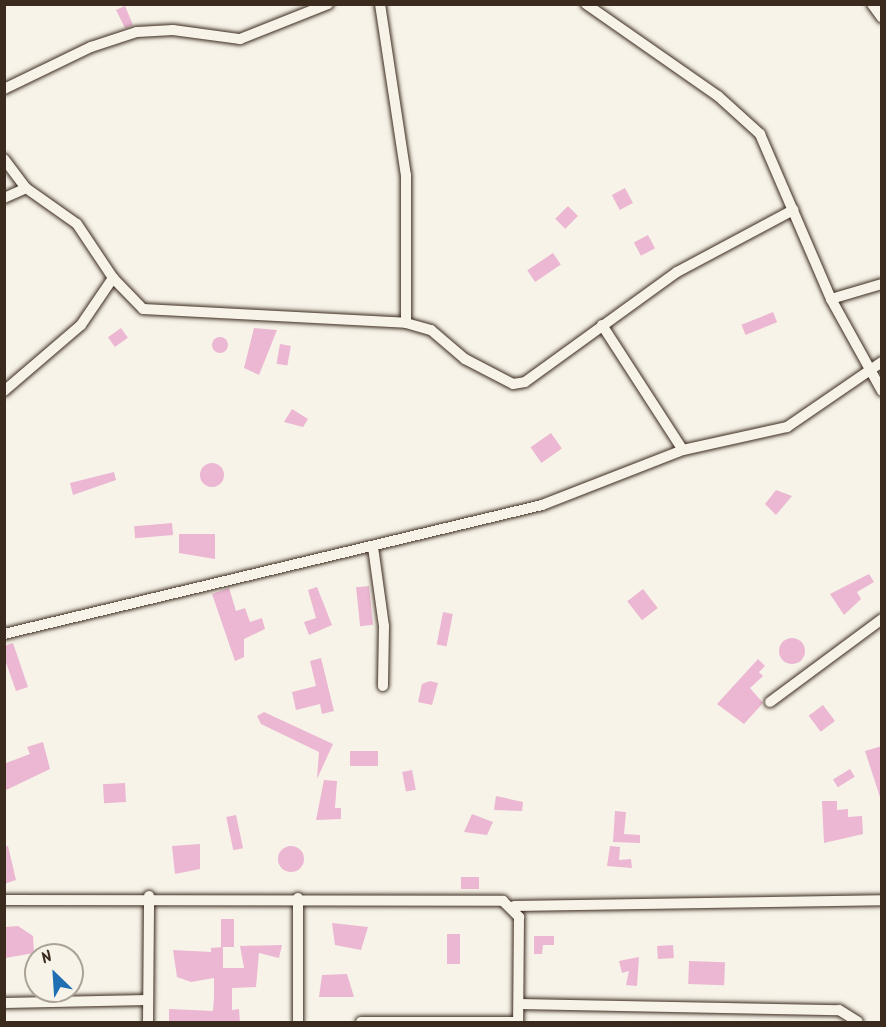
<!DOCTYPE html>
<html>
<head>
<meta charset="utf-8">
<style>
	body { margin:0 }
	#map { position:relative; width:886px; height:1027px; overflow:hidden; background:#f7f3e8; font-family:Kalam,sans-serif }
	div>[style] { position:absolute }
	.building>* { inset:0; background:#ebb7d2; transform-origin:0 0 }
	.round { border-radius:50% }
	.roads { filter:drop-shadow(0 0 2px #3b2a1e) drop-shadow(0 0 2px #3b2a1e) }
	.minor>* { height:10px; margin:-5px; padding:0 5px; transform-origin:5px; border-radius:5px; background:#f7f3e8 }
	span { translate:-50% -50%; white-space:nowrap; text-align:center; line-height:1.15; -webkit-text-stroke:6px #f7f3e8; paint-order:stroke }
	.frame { position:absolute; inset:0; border:6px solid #3b2a1e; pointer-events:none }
	.north { position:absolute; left:24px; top:943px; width:60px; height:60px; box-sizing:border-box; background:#f7f3e8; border:2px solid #aca397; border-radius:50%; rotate:335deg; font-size:16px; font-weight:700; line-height:24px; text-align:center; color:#3b2a1e }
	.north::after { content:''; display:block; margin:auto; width:21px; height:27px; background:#1f6fb2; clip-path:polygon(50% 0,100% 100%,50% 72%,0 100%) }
</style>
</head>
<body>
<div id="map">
	<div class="building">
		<i style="clip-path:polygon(125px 6px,133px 25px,125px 28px,116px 10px)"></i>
		<i style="left:625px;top:188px;width:17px;height:15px;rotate:62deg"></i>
		<i style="left:568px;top:206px;width:14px;height:18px;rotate:45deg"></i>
		<i style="left:648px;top:235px;width:15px;height:16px;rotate:62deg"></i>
		<i style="left:553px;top:253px;width:14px;height:31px;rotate:56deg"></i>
		<i style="left:773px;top:312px;width:11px;height:34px;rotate:68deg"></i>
		<i style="left:121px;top:328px;width:12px;height:16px;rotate:55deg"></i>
		<i style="clip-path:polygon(254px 328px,277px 330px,259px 375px,244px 368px)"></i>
		<i class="round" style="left:212px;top:337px;width:16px;height:16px"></i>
		<i style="left:280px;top:344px;width:11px;height:20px;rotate:10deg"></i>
		<i style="clip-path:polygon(292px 409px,308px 419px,303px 427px,284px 422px)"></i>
		<i style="left:551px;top:433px;width:19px;height:25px;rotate:55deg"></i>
		<i class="round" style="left:200px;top:463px;width:24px;height:24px"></i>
		<i style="clip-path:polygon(114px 472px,116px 480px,73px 495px,70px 483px)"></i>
		<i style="clip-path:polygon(776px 490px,792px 496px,776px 515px,765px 504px)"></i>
		<i style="left:172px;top:523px;width:12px;height:38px;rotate:85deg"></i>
		<i style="clip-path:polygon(179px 534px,215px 534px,215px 559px,179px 553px)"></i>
		<i style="clip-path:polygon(869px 574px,874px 582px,857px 592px,861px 599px,844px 615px,830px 594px)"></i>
		<i style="left:369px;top:586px;width:39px;height:13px;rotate:84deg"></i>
		<i style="clip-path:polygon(317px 587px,332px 625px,309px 635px,304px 622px,316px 618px,308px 590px)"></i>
		<i style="clip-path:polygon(229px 588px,236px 611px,245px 608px,250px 622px,262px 618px,265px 629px,244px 639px,244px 657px,235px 661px,212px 594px)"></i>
		<i style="left:643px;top:589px;width:24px;height:20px;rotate:52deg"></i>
		<i style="left:443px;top:612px;width:10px;height:33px;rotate:11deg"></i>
		<i class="round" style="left:779px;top:638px;width:26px;height:26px"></i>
		<i style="clip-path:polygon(13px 643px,28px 687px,16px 691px,4px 657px,4px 646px)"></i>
		<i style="clip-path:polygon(321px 658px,334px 711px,322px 714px,320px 704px,296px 710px,292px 692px,316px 686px,310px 661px)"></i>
		<i style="clip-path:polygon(758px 659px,765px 666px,759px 672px,763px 676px,750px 688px,763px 703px,744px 724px,717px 704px)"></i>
		<i style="clip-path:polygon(430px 681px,438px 683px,432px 705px,418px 702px,422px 684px)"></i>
		<i style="left:823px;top:705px;width:20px;height:18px;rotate:53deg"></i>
		<i style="clip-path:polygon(264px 712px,333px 744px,317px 779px,319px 752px,261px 724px,257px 716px)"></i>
		<i style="clip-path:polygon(43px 742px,50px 769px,4px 791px,6px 763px,30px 754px,27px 747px)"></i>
		<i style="clip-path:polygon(882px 746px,882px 796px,880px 797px,865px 751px)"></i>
		<i style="left:378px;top:751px;width:15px;height:28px;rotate:90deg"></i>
		<i style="left:850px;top:769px;width:9px;height:20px;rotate:58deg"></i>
		<i style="left:412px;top:770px;width:20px;height:10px;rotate:79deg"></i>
		<i style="clip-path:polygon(324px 780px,337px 781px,335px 808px,341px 808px,341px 819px,316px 820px)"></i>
		<i style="left:125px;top:783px;width:19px;height:22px;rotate:87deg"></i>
		<i style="clip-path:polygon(496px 796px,523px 802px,522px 811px,494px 810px)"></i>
		<i style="clip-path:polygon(822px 801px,837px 801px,837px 810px,848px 809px,848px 817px,862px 816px,863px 834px,824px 843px)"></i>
		<i style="clip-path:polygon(615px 811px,626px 812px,624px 834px,640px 835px,640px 843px,613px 842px)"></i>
		<i style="clip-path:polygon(472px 814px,493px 822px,487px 835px,464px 832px)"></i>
		<i style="left:236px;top:815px;width:34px;height:10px;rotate:78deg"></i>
		<i style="clip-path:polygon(200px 844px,200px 869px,175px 874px,172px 846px)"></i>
		<i class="round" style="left:278px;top:846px;width:26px;height:26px"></i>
		<i style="clip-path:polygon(8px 846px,16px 880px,4px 884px,4px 847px)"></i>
		<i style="clip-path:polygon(610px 846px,620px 847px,619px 860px,631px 859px,632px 868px,607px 866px)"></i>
		<i style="left:461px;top:877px;width:18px;height:12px"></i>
		<i style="left:221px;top:919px;width:13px;height:28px"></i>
		<i style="clip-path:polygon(332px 923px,368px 927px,361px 950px,335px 945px)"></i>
		<i style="clip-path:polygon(18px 926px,33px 936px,34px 953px,5px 958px,6px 927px)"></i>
		<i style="left:447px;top:934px;width:13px;height:30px"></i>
		<i style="clip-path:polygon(534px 936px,554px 936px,554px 945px,543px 945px,542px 954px,534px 954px)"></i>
		<i style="clip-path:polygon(282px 945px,279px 958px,259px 953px,256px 987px,232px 988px,232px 1010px,239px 1009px,240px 1023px,169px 1023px,169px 1009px,213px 1011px,214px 997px,214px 978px,191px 982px,177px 977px,173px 950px,211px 952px,211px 948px,223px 947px,223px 968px,244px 968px,240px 946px)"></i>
		<i style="left:673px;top:945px;width:13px;height:16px;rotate:86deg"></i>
		<i style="clip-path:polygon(639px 957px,637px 986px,626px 985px,629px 971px,622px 973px,619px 961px)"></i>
		<i style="left:689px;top:961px;width:36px;height:23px;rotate:2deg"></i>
		<i style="clip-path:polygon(347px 974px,354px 997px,319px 997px,322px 975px)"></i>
	</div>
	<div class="roads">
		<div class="minor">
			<i style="left:380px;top:4px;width:173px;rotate:81.4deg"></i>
			<i style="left:406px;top:175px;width:148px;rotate:90deg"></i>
			<i style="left:586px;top:4px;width:161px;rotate:34.9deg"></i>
			<i style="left:718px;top:96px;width:57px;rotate:42.1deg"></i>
			<i style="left:760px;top:134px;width:180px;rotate:66.7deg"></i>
			<i style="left:831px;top:299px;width:105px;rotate:61deg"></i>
			<i style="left:872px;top:4px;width:17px;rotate:54deg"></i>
			<i style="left:4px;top:89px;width:97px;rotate:-25.8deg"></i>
			<i style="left:91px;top:47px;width:48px;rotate:-18.1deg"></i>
			<i style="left:137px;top:32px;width:36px;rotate:-3deg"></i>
			<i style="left:173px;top:30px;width:68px;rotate:7.7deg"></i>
			<i style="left:240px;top:39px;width:95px;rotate:-21.7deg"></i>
			<i style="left:4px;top:159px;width:36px;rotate:53deg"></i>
			<i style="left:26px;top:188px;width:62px;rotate:35.2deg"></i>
			<i style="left:77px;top:224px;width:65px;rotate:56.3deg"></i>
			<i style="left:113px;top:278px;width:43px;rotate:45.9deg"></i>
			<i style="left:143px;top:309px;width:263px;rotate:3deg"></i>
			<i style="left:406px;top:323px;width:26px;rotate:16deg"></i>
			<i style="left:431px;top:330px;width:45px;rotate:40.5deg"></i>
			<i style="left:465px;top:359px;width:54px;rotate:27.5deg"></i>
			<i style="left:513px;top:384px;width:12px;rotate:-9deg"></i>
			<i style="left:525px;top:382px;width:188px;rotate:-35.9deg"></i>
			<i style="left:677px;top:272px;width:132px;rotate:-28.1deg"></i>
			<i style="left:4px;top:198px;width:24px;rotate:-24deg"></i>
			<i style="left:831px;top:299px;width:53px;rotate:-16.4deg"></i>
			<i style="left:602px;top:325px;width:149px;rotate:57.1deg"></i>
			<i style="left:4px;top:391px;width:101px;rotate:-40.6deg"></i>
			<i style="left:81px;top:325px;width:57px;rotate:-55.8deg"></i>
			<i style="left:373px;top:547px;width:80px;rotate:82.1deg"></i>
			<i style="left:384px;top:626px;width:60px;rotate:91deg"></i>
			<i style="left:4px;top:634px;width:553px;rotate:-13.48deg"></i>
			<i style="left:542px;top:505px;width:151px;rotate:-21.3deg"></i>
			<i style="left:683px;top:450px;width:107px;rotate:-12.5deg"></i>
			<i style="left:787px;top:427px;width:115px;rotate:-34.4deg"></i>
			<i style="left:770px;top:702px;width:139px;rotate:-36.5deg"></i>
			<i style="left:4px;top:900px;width:499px;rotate:0.1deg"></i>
			<i style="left:503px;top:901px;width:23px;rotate:45deg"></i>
			<i style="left:519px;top:917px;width:105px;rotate:90.5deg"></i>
			<i style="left:514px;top:906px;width:368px;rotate:-0.9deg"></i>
			<i style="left:4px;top:1003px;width:144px;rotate:-1.2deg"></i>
			<i style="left:519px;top:1004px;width:320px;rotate:1.1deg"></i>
			<i style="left:839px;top:1010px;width:22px;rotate:32deg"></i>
			<i style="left:148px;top:1022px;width:126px;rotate:-89.5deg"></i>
			<i style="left:298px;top:1022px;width:124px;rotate:-90deg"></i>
			<i style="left:361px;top:1022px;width:157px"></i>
		</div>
	</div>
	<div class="frame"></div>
	<div class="north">N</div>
</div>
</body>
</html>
